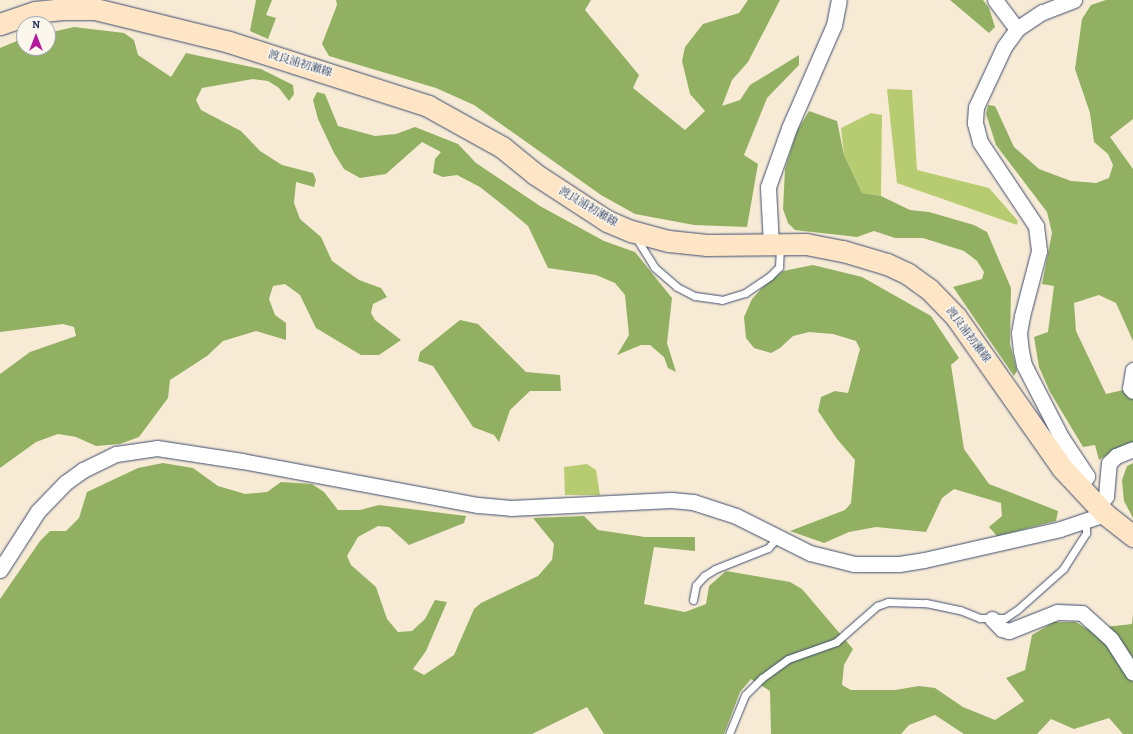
<!DOCTYPE html>
<html>
<head>
<meta charset="utf-8">
<style>
	body { margin:0 }
	#map { position:relative; width:1133px; height:734px; overflow:hidden; background:#f7ebd6; font-family:Alegreya,"Noto Serif JP",serif }
	div>[style] { position:absolute }
	.green>* { inset:0; background:#b7cc70 }
	.forest>* { inset:0; background:#91b062 }
	.roads { filter:drop-shadow(0 0 1px #3c4b70) drop-shadow(0 0 1px #3c4b70) }
	.service>* { height:7px; margin:-3.5px; padding:0 3.5px; transform-origin:3.5px; border-radius:3.5px; background:#fff }
	.minor>* { height:15px; margin:-7.5px; padding:0 7.5px; transform-origin:7.5px; border-radius:7.5px; background:#fff }
	.secondary>* { height:21px; margin:-10.5px; padding:0 10.5px; transform-origin:10.5px; border-radius:10.5px; background:#fde5c5 }
	span { translate:-50% -50%; white-space:nowrap; text-align:center; line-height:1.15; -webkit-text-stroke:3px #fbf7ec; paint-order:stroke }
	.street-label { font-size:11px; color:#1b2f5e }
	.north { position:absolute; left:16px; top:16px; width:40px; height:40px; box-sizing:border-box; background:#fbf7ec; border:1px solid #a1a7b3; border-radius:50%; rotate:0deg; font-size:11px; font-weight:700; line-height:16px; text-align:center; color:#1b2f5e }
	.north::after { content:''; display:block; margin:auto; width:14px; height:18px; background:#b5179e; clip-path:polygon(50% 0,100% 100%,50% 72%,0 100%) }
</style>
</head>
<body>
<div id="map">
	<div class="green">
		<i style="clip-path:polygon(887px 89px,912px 90px,917px 170px,989px 188px,1018px 221px,1017px 225px,897px 183px)"></i>
		<i style="clip-path:polygon(871px 113px,882px 115px,881px 196px,862px 193px,844px 155px,841px 128px)"></i>
		<i style="clip-path:polygon(587px 464px,596px 470px,600px 495px,565px 495px,564px 467px)"></i>
	</div>
	<div class="forest">
		<i style="clip-path:polygon(256px 0,272px 0,266px 15px,276px 18px,268px 39px,250px 31px)"></i>
		<i style="clip-path:polygon(336px 0,591px 0,585px 10px,639px 75px,633px 88px,685px 130px,705px 111px,690px 94px,682px 61px,685px 47px,703px 24px,739px 13px,748px 0,780px 0,748px 62px,732px 80px,722px 106px,740px 100px,750px 85px,799px 55px,799px 65px,767px 98px,744px 155px,758px 164px,747px 227px,694px 225px,635px 214px,601px 195px,474px 105px,436px 88px,329px 56px,322px 44px,337px 5px)"></i>
		<i style="clip-path:polygon(950px 0,983px 0,989px 8px,995px 27px,989px 33px)"></i>
		<i style="clip-path:polygon(1106px 0,1133px 0,1133px 119px,1110px 137px,1133px 169px,1133px 341px,1116px 303px,1099px 295px,1074px 303px,1076px 331px,1106px 394px,1123px 390px,1133px 399px,1133px 444px,1120px 447px,1099px 460px,1095px 445px,1083px 447px,1050px 392px,1039px 367px,1034px 337px,1048px 332px,1054px 286px,1042px 284px,1052px 233px,1047px 212px,996px 145px,986px 114px,988px 105px,995px 106px,1014px 147px,1039px 169px,1071px 181px,1096px 183px,1109px 178px,1113px 165px,1108px 154px,1094px 142px,1090px 113px,1075px 69px,1082px 19px,1091px 5px)"></i>
		<i style="clip-path:polygon(74px 27px,124px 33px,134px 40px,138px 55px,171px 77px,186px 53px,261px 69px,293px 85px,294px 94px,289px 101px,279px 88px,268px 81px,253px 79px,202px 88px,196px 100px,201px 110px,241px 131px,260px 151px,282px 165px,313px 173px,316px 180px,314px 187px,296px 182px,294px 203px,300px 219px,321px 237px,332px 261px,359px 280px,381px 288px,387px 297px,373px 304px,371px 313px,375px 320px,401px 340px,379px 355px,361px 355px,316px 328px,300px 295px,285px 284px,273px 286px,269px 299px,275px 315px,286px 323px,286px 340px,256px 331px,223px 341px,207px 356px,170px 380px,168px 398px,139px 437px,120px 444px,96px 446px,76px 437px,58px 434px,36px 442px,0 468px,0 374px,30px 352px,76px 336px,74px 327px,63px 324px,0 332px,0 48px,24px 38px,24px 48px,48px 48px,48px 33px)"></i>
		<i style="clip-path:polygon(317px 92px,325px 94px,338px 126px,375px 136px,396px 134px,415px 127px,458px 144px,476px 163px,540px 206px,604px 241px,635px 252px,672px 298px,667px 343px,676px 372px,668px 368px,664px 357px,650px 345px,641px 345px,617px 355px,629px 335px,625px 295px,615px 283px,596px 275px,548px 268px,528px 226px,504px 206px,480px 187px,457px 175px,443px 177px,433px 173px,435px 159px,441px 152px,422px 142px,386px 174px,360px 178px,344px 169px,334px 153px,318px 119px,313px 100px)"></i>
		<i style="clip-path:polygon(809px 111px,837px 121px,844px 155px,862px 193px,881px 196px,910px 210px,929px 212px,974px 225px,987px 232px,1011px 288px,1010px 344px,1017px 371px,1014px 376px,953px 287px,982px 279px,984px 272px,977px 261px,964px 251px,923px 238px,895px 238px,874px 231px,857px 237px,795px 230px,788px 223px,783px 209px,785px 169px,797px 131px)"></i>
		<i style="clip-path:polygon(813px 265px,862px 277px,931px 316px,959px 358px,951px 365px,964px 449px,989px 484px,1058px 511px,1056px 521px,997px 536px,989px 527px,1002px 516px,1001px 503px,954px 489px,942px 498px,926px 532px,876px 527px,849px 532px,824px 543px,790px 531px,845px 510px,851px 503px,855px 460px,837px 439px,818px 411px,821px 397px,835px 391px,848px 393px,860px 349px,856px 341px,833px 334px,809px 332px,793px 336px,780px 348px,771px 353px,754px 348px,746px 338px,744px 317px,752px 299px,762px 288px,783px 271px)"></i>
		<i style="clip-path:polygon(460px 320px,478px 324px,526px 372px,560px 375px,561px 391px,530px 391px,510px 410px,499px 442px,494px 435px,473px 427px,433px 366px,418px 361px,420px 352px)"></i>
		<i style="clip-path:polygon(163px 463px,193px 468px,218px 486px,245px 494px,267px 492px,281px 482px,312px 484px,324px 492px,338px 510px,360px 510px,379px 505px,466px 516px,464px 523px,409px 545px,389px 527px,378px 526px,358px 537px,347px 556px,351px 565px,376px 587px,387px 619px,398px 632px,412px 631px,425px 619px,435px 600px,447px 602px,426px 651px,413px 669px,424px 675px,454px 655px,474px 609px,481px 603px,538px 576px,552px 560px,554px 544px,533px 518px,584px 516px,598px 530px,645px 537px,695px 537px,695px 551px,654px 547px,644px 604px,685px 612px,706px 604px,709px 586px,726px 571px,790px 582px,802px 589px,853px 649px,844px 665px,842px 685px,851px 690px,895px 690px,919px 686px,935px 688px,963px 707px,995px 720px,1024px 701px,1006px 678px,1025px 670px,1032px 635px,1054px 622px,1076px 622px,1087px 629px,1132px 624px,1133px 614px,1133px 734px,1123px 734px,1109px 718px,1074px 729px,1051px 719px,1037px 734px,964px 734px,935px 715px,909px 725px,901px 734px,771px 734px,770px 691px,751px 679px,740px 692px,724px 734px,604px 734px,587px 707px,532px 734px,0 734px,0 599px,40px 541px,50px 531px,66px 531px,79px 518px,87px 492px,138px 468px)"></i>
		<i style="clip-path:polygon(1133px 463px,1133px 518px,1124px 501px,1122px 480px,1127px 466px)"></i>
	</div>
	<div class="roads">
		<div class="service">
			<i style="left:635px;top:236px;width:36px;rotate:58deg"></i>
			<i style="left:654px;top:267px;width:30px;rotate:41deg"></i>
			<i style="left:677px;top:287px;width:20px;rotate:27deg"></i>
			<i style="left:695px;top:296px;width:27px;rotate:8deg"></i>
			<i style="left:722px;top:300px;width:24px;rotate:-17deg"></i>
			<i style="left:745px;top:293px;width:30px;rotate:-34deg"></i>
			<i style="left:770px;top:276px;width:13px;rotate:-45deg"></i>
			<i style="left:779px;top:267px;width:20px;rotate:-87deg"></i>
			<i style="left:693px;top:600px;width:15px;rotate:-79deg"></i>
			<i style="left:696px;top:585px;width:12px;rotate:-48deg"></i>
			<i style="left:704px;top:576px;width:13px;rotate:-32deg"></i>
			<i style="left:715px;top:569px;width:57px;rotate:-21.6deg"></i>
			<i style="left:768px;top:548px;width:13px;rotate:-48deg"></i>
			<i style="left:729px;top:734px;width:42px;rotate:-67.7deg"></i>
			<i style="left:745px;top:695px;width:24px;rotate:-45deg"></i>
			<i style="left:762px;top:678px;width:32px;rotate:-36deg"></i>
			<i style="left:788px;top:659px;width:51px;rotate:-19.5deg"></i>
			<i style="left:836px;top:642px;width:55px;rotate:-41.3deg"></i>
			<i style="left:877px;top:606px;width:12px;rotate:-20deg"></i>
			<i style="left:888px;top:602px;width:38px;rotate:2deg"></i>
			<i style="left:926px;top:603px;width:35px;rotate:12deg"></i>
			<i style="left:960px;top:610px;width:22px;rotate:22deg"></i>
			<i style="left:980px;top:618px;width:25px"></i>
			<i style="left:1005px;top:618px;width:14px;rotate:-34deg"></i>
			<i style="left:1017px;top:610px;width:62px;rotate:-41.7deg"></i>
			<i style="left:1063px;top:569px;width:43px;rotate:-57.4deg"></i>
			<i style="left:1086px;top:533px;width:11px;rotate:-90deg"></i>
		</div>
		<div class="minor">
			<i style="left:995px;top:0;width:36px;rotate:53deg"></i>
			<i style="left:1074px;top:0;width:34px;rotate:159deg"></i>
			<i style="left:1042px;top:12px;width:30px;rotate:146deg"></i>
			<i style="left:1017px;top:29px;width:22px;rotate:126deg"></i>
			<i style="left:1004px;top:47px;width:66px;rotate:115deg"></i>
			<i style="left:976px;top:107px;width:16px;rotate:94deg"></i>
			<i style="left:975px;top:123px;width:20px;rotate:75deg"></i>
			<i style="left:980px;top:142px;width:101px;rotate:56.3deg"></i>
			<i style="left:1036px;top:226px;width:25px;rotate:83deg"></i>
			<i style="left:1039px;top:251px;width:67px;rotate:104.7deg"></i>
			<i style="left:1022px;top:316px;width:17px;rotate:100deg"></i>
			<i style="left:1019px;top:333px;width:18px;rotate:84deg"></i>
			<i style="left:1021px;top:351px;width:14px;rotate:78deg"></i>
			<i style="left:1024px;top:365px;width:81px;rotate:62.8deg"></i>
			<i style="left:1061px;top:437px;width:47px;rotate:56.3deg"></i>
			<i style="left:1087px;top:476px;width:15px;rotate:122deg"></i>
			<i style="left:771px;top:245px;width:58px;rotate:-93deg"></i>
			<i style="left:768px;top:187px;width:63px;rotate:-70.4deg"></i>
			<i style="left:789px;top:128px;width:112px;rotate:-66.4deg"></i>
			<i style="left:834px;top:25px;width:25px;rotate:-79deg"></i>
			<i style="left:1133px;top:370px;width:18px;rotate:99deg"></i>
			<i style="left:1130px;top:388px;width:4px;rotate:45deg"></i>
			<i style="left:1098px;top:507px;width:14px;rotate:-54deg"></i>
			<i style="left:1106px;top:496px;width:33px;rotate:-85deg"></i>
			<i style="left:1109px;top:463px;width:10px;rotate:-45deg"></i>
			<i style="left:1116px;top:456px;width:18px;rotate:-22deg"></i>
			<i style="left:0;top:570px;width:70px;rotate:-57.2deg"></i>
			<i style="left:38px;top:511px;width:39px;rotate:-46deg"></i>
			<i style="left:65px;top:483px;width:22px;rotate:-36deg"></i>
			<i style="left:83px;top:470px;width:37px;rotate:-26deg"></i>
			<i style="left:116px;top:454px;width:41px;rotate:-8.3deg"></i>
			<i style="left:157px;top:448px;width:86px;rotate:8.7deg"></i>
			<i style="left:242px;top:461px;width:240px;rotate:10.6deg"></i>
			<i style="left:478px;top:505px;width:33px;rotate:5deg"></i>
			<i style="left:511px;top:508px;width:160px;rotate:-2.9deg"></i>
			<i style="left:671px;top:500px;width:22px;rotate:5deg"></i>
			<i style="left:693px;top:502px;width:45px;rotate:18deg"></i>
			<i style="left:736px;top:516px;width:83px;rotate:26.6deg"></i>
			<i style="left:810px;top:553px;width:45px;rotate:14deg"></i>
			<i style="left:854px;top:564px;width:45px"></i>
			<i style="left:899px;top:564px;width:25px;rotate:-9deg"></i>
			<i style="left:924px;top:560px;width:139px;rotate:-12.8deg"></i>
			<i style="left:1060px;top:529px;width:47px;rotate:-18.4deg"></i>
			<i style="left:992px;top:619px;width:14px;rotate:45deg"></i>
			<i style="left:1002px;top:629px;width:7px;rotate:16deg"></i>
			<i style="left:1009px;top:631px;width:52px;rotate:-21.6deg"></i>
			<i style="left:1057px;top:612px;width:25px;rotate:2deg"></i>
			<i style="left:1082px;top:613px;width:39px;rotate:42deg"></i>
			<i style="left:1111px;top:639px;width:40px;rotate:57.1deg"></i>
		</div>
		<div class="secondary">
			<i style="left:0;top:24px;width:37px;rotate:-19deg"></i>
			<i style="left:35px;top:12px;width:27px;rotate:-6deg"></i>
			<i style="left:62px;top:9px;width:33px"></i>
			<i style="left:95px;top:9px;width:138px;rotate:13.8deg"></i>
			<i style="left:229px;top:42px;width:209px;rotate:17.8deg"></i>
			<i style="left:428px;top:106px;width:85px;rotate:29deg"></i>
			<i style="left:502px;top:147px;width:43px;rotate:39.3deg"></i>
			<i style="left:535px;top:174px;width:86px;rotate:33.1deg"></i>
			<i style="left:607px;top:221px;width:26px;rotate:23deg"></i>
			<i style="left:631px;top:231px;width:39px;rotate:15deg"></i>
			<i style="left:669px;top:241px;width:38px;rotate:6deg"></i>
			<i style="left:707px;top:245px;width:99px;rotate:-0.6deg"></i>
			<i style="left:806px;top:244px;width:38px;rotate:11deg"></i>
			<i style="left:843px;top:251px;width:46px;rotate:16.5deg"></i>
			<i style="left:887px;top:264px;width:23px;rotate:25deg"></i>
			<i style="left:908px;top:274px;width:26px;rotate:36deg"></i>
			<i style="left:929px;top:289px;width:39px;rotate:46deg"></i>
			<i style="left:956px;top:317px;width:184px;rotate:54.9deg"></i>
			<i style="left:1062px;top:468px;width:63px;rotate:46.9deg"></i>
			<i style="left:1105px;top:514px;width:36px;rotate:38deg"></i>
		</div>
	</div>
	<div class="street-label">
		<span style="left:300px;top:64px;rotate:17deg">渡良浦初瀬線</span>
		<span style="left:588px;top:207px;rotate:31deg">渡良浦初瀬線</span>
		<span style="left:968px;top:335px;rotate:53deg">渡良浦初瀬線</span>
	</div>
	<div class="north">N</div>
</div>
</body>
</html>
